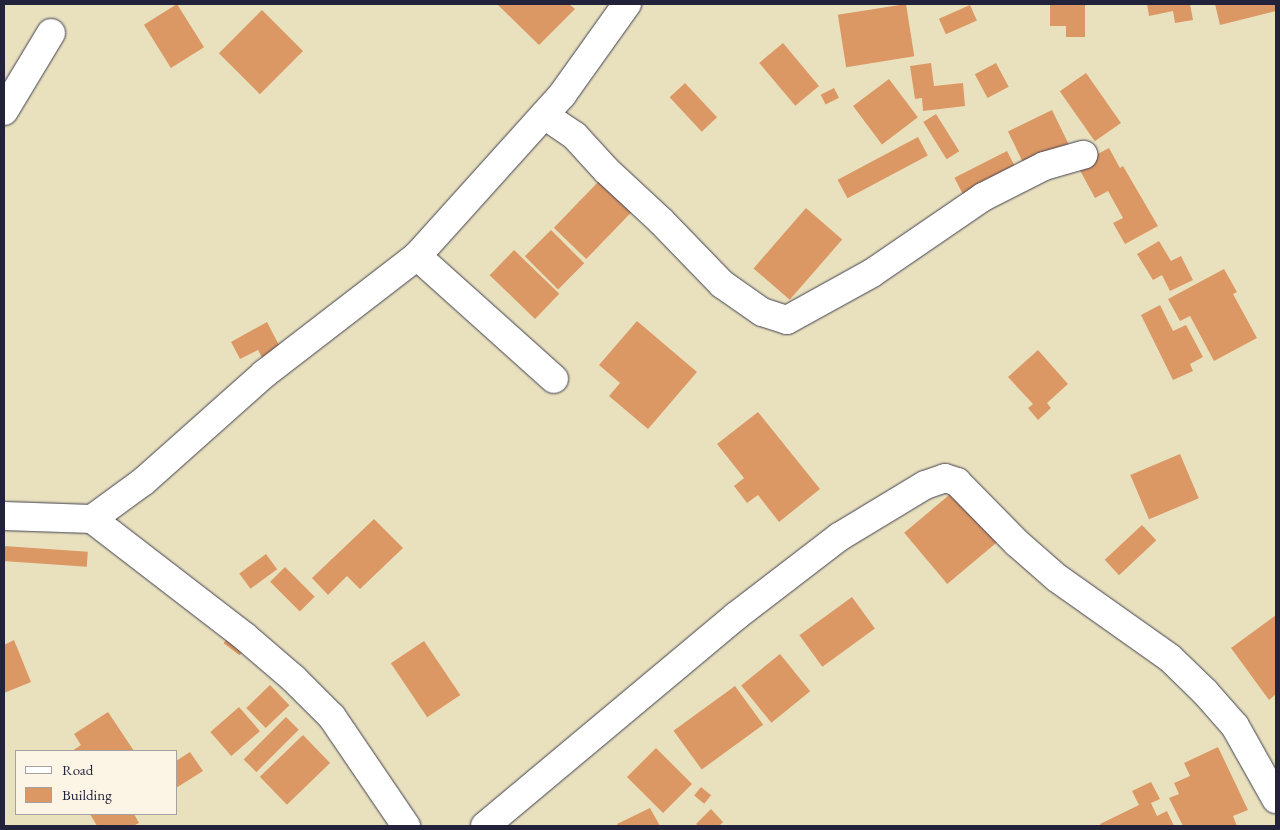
<!DOCTYPE html>
<html>
<head>
<meta charset="utf-8">
<style>
	body { margin:0 }
	#map { position:relative; width:1280px; height:830px; overflow:hidden; background:#e9e1be; font-family:"EB Garamond",serif }
	div>[style] { position:absolute }
	.building>* { inset:0; background:#db9865; transform-origin:0 0 }
	.roads { filter:drop-shadow(0 0 1px #403f4f) drop-shadow(0 0 1px #403f4f) }
	.minor>* { height:28px; margin:-14px; padding:0 14px; transform-origin:14px; border-radius:14px; background:#fff }
	span { translate:-50% -50%; white-space:nowrap; text-align:center; line-height:1.15; -webkit-text-stroke:4px #fcf5e5; paint-order:stroke }
	.frame { position:absolute; inset:0; border:5px solid #22223b; pointer-events:none }
	.legend { position:absolute; left:15px; top:750px; width:162px; height:65px; box-sizing:border-box; background:#fcf5e5; border:1px solid #a5a1a1; margin:0; padding:6px 9px; list-style:none; font-size:15px; color:#22223b }
	.legend li { display:flex; align-items:center; gap:10px; height:25px }
	.legend b { width:25px; border:1px solid #a5a1a1 }
</style>
</head>
<body>
<div id="map">
	<div class="building">
		<i style="left:177px;top:4px;width:51px;height:39px;rotate:58deg"></i>
		<i style="clip-path:polygon(497px 4px,569px 4px,575px 9px,539px 45px)"></i>
		<i style="left:906px;top:4px;width:53px;height:69px;rotate:81deg"></i>
		<i style="clip-path:polygon(1050px 4px,1085px 4px,1085px 37px,1066px 37px,1066px 26px,1050px 26px)"></i>
		<i style="clip-path:polygon(1147px 4px,1190px 4px,1193px 20px,1175px 23px,1173px 11px,1149px 16px)"></i>
		<i style="clip-path:polygon(1215px 4px,1276px 4px,1276px 11px,1220px 25px)"></i>
		<i style="left:970px;top:5px;width:17px;height:34px;rotate:66deg"></i>
		<i style="left:262px;top:10px;width:58px;height:61px;rotate:45deg"></i>
		<i style="left:783px;top:43px;width:56px;height:31px;rotate:50deg"></i>
		<i style="clip-path:polygon(931px 63px,934px 86px,963px 83px,965px 106px,923px 111px,922px 98px,915px 99px,910px 66px)"></i>
		<i style="left:996px;top:63px;width:27px;height:24px;rotate:62deg"></i>
		<i style="left:1086px;top:73px;width:61px;height:32px;rotate:55deg"></i>
		<i style="left:889px;top:79px;width:48px;height:45px;rotate:53deg"></i>
		<i style="left:685px;top:83px;width:47px;height:21px;rotate:47deg"></i>
		<i style="left:834px;top:88px;width:11px;height:15px;rotate:63deg"></i>
		<i style="left:1052px;top:110px;width:43px;height:49px;rotate:64deg"></i>
		<i style="left:936px;top:114px;width:44px;height:15px;rotate:58deg"></i>
		<i style="left:918px;top:137px;width:21px;height:91px;rotate:62deg"></i>
		<i style="clip-path:polygon(1109px 148px,1120px 168px,1123px 166px,1158px 226px,1125px 244px,1113px 223px,1123px 218px,1108px 191px,1095px 198px,1077px 165px)"></i>
		<i style="left:1007px;top:151px;width:27px;height:59px;rotate:63deg"></i>
		<i style="left:599px;top:181px;width:45px;height:65px;rotate:44deg"></i>
		<i style="left:806px;top:208px;width:48px;height:80px;rotate:41deg"></i>
		<i style="left:551px;top:230px;width:47px;height:37px;rotate:45deg"></i>
		<i style="clip-path:polygon(1159px 241px,1171px 261px,1181px 256px,1193px 280px,1170px 291px,1162px 275px,1153px 280px,1137px 254px)"></i>
		<i style="left:514px;top:250px;width:63px;height:35px;rotate:44deg"></i>
		<i style="clip-path:polygon(1224px 269px,1237px 292px,1233px 294px,1257px 338px,1214px 361px,1190px 316px,1180px 321px,1168px 299px)"></i>
		<i style="clip-path:polygon(1160px 305px,1173px 331px,1186px 325px,1203px 357px,1190px 364px,1193px 371px,1173px 380px,1141px 315px)"></i>
		<i style="clip-path:polygon(637px 321px,697px 372px,648px 429px,609px 396px,620px 383px,599px 365px)"></i>
		<i style="clip-path:polygon(267px 322px,282px 351px,264px 361px,258px 350px,240px 359px,231px 342px)"></i>
		<i style="clip-path:polygon(1038px 350px,1068px 384px,1047px 403px,1051px 408px,1038px 420px,1028px 408px,1033px 404px,1008px 377px)"></i>
		<i style="clip-path:polygon(758px 412px,820px 489px,779px 522px,758px 495px,747px 503px,734px 486px,744px 478px,717px 444px)"></i>
		<i style="left:1180px;top:454px;width:48px;height:54px;rotate:67deg"></i>
		<i style="left:967px;top:480px;width:67px;height:82px;rotate:50deg"></i>
		<i style="clip-path:polygon(374px 519px,403px 548px,360px 589px,347px 576px,328px 595px,312px 578px)"></i>
		<i style="left:1142px;top:525px;width:21px;height:51px;rotate:47deg"></i>
		<i style="left:4px;top:546px;width:84px;height:15px;rotate:4deg"></i>
		<i style="left:266px;top:554px;width:19px;height:33px;rotate:54deg"></i>
		<i style="left:285px;top:567px;width:42px;height:21px;rotate:45deg"></i>
		<i style="left:852px;top:597px;width:39px;height:65px;rotate:54deg"></i>
		<i style="clip-path:polygon(1276px 615px,1276px 694px,1269px 700px,1231px 648px)"></i>
		<i style="left:238px;top:624px;width:20px;height:24px;rotate:37deg"></i>
		<i style="clip-path:polygon(14px 640px,31px 682px,4px 693px,4px 645px)"></i>
		<i style="left:424px;top:641px;width:65px;height:40px;rotate:56deg"></i>
		<i style="left:780px;top:654px;width:48px;height:50px;rotate:51deg"></i>
		<i style="left:270px;top:685px;width:28px;height:33px;rotate:46deg"></i>
		<i style="left:735px;top:686px;width:48px;height:76px;rotate:54deg"></i>
		<i style="left:239px;top:707px;width:32px;height:38px;rotate:49deg"></i>
		<i style="clip-path:polygon(108px 712px,134px 751px,72px 751px,81px 745px,74px 734px)"></i>
		<i style="left:286px;top:717px;width:18px;height:60px;rotate:45deg"></i>
		<i style="left:303px;top:735px;width:39px;height:60px;rotate:46deg"></i>
		<i style="clip-path:polygon(1218px 747px,1248px 810px,1233px 816px,1237px 826px,1183px 826px,1169px 798px,1179px 794px,1174px 783px,1190px 776px,1184px 763px)"></i>
		<i style="left:656px;top:748px;width:51px;height:41px;rotate:45deg"></i>
		<i style="clip-path:polygon(190px 752px,203px 771px,176px 788px,176px 761px)"></i>
		<i style="clip-path:polygon(1151px 782px,1160px 799px,1151px 803px,1157px 816px,1167px 811px,1174px 826px,1101px 826px,1100px 824px,1139px 805px,1132px 791px)"></i>
		<i style="left:701px;top:787px;width:13px;height:11px;rotate:39deg"></i>
		<i style="clip-path:polygon(650px 808px,660px 826px,618px 826px,617px 824px)"></i>
		<i style="clip-path:polygon(711px 809px,723px 822px,719px 826px,698px 826px,696px 824px)"></i>
		<i style="clip-path:polygon(90px 814px,134px 814px,139px 823px,133px 826px,97px 826px)"></i>
	</div>
	<div class="roads">
		<div class="minor">
			<i style="left:4px;top:111px;width:91px;rotate:-58.9deg"></i>
			<i style="left:544px;top:115px;width:37px;rotate:34deg"></i>
			<i style="left:575px;top:136px;width:46px;rotate:47.6deg"></i>
			<i style="left:606px;top:170px;width:75px;rotate:42.8deg"></i>
			<i style="left:661px;top:221px;width:88px;rotate:45.9deg"></i>
			<i style="left:722px;top:284px;width:49px;rotate:35deg"></i>
			<i style="left:762px;top:312px;width:26px;rotate:18deg"></i>
			<i style="left:787px;top:320px;width:97px;rotate:-28.9deg"></i>
			<i style="left:872px;top:273px;width:135px;rotate:-34.4deg"></i>
			<i style="left:983px;top:197px;width:68px;rotate:-26.9deg"></i>
			<i style="left:1044px;top:166px;width:41px;rotate:-15.8deg"></i>
			<i style="left:417px;top:256px;width:184px;rotate:41.9deg"></i>
			<i style="left:4px;top:516px;width:88px;rotate:2deg"></i>
			<i style="left:92px;top:519px;width:64px;rotate:-36.2deg"></i>
			<i style="left:144px;top:481px;width:161px;rotate:-41.7deg"></i>
			<i style="left:264px;top:374px;width:193px;rotate:-37.6deg"></i>
			<i style="left:417px;top:256px;width:217px;rotate:-48deg"></i>
			<i style="left:562px;top:95px;width:112px;rotate:-54.5deg"></i>
			<i style="left:92px;top:519px;width:192px;rotate:37.6deg"></i>
			<i style="left:244px;top:636px;width:65px;rotate:40.6deg"></i>
			<i style="left:293px;top:678px;width:55px;rotate:45deg"></i>
			<i style="left:332px;top:717px;width:132px;rotate:55.8deg"></i>
			<i style="left:485px;top:826px;width:327px;rotate:-39.9deg"></i>
			<i style="left:736px;top:616px;width:130px;rotate:-37.5deg"></i>
			<i style="left:839px;top:537px;width:100px;rotate:-31.2deg"></i>
			<i style="left:925px;top:485px;width:21px;rotate:-19deg"></i>
			<i style="left:945px;top:478px;width:13px;rotate:18deg"></i>
			<i style="left:957px;top:482px;width:86px;rotate:45.5deg"></i>
			<i style="left:1017px;top:543px;width:53px;rotate:41.2deg"></i>
			<i style="left:1057px;top:578px;width:138px;rotate:35.3deg"></i>
			<i style="left:1170px;top:658px;width:49px;rotate:44.2deg"></i>
			<i style="left:1205px;top:692px;width:45px;rotate:48.6deg"></i>
			<i style="left:1235px;top:726px;width:84px;rotate:60.7deg"></i>
		</div>
	</div>
	<div class="frame"></div>
	<ul class="legend">
	<li><b style="height:6px;background:#fff"></b>Road</li>
	<li><b style="height:14px;background:#db9865"></b>Building</li>
	</ul>
</div>
</body>
</html>
